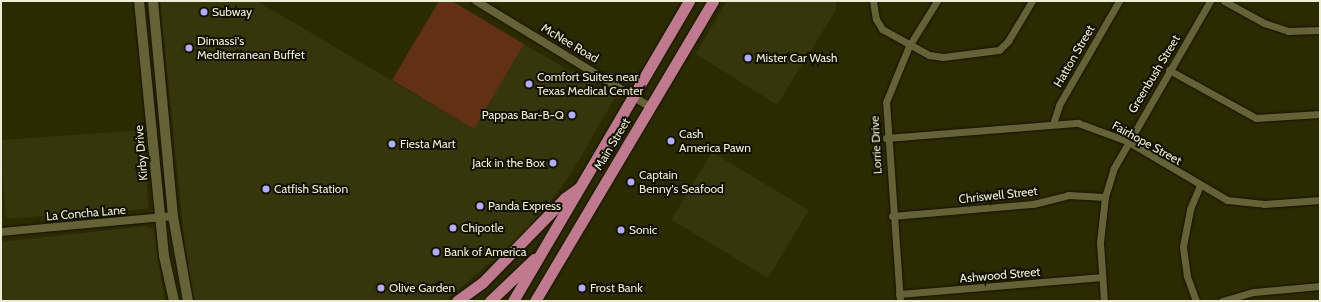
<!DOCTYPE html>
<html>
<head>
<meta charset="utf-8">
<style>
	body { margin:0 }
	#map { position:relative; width:1321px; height:302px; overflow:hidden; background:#2c2a00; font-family:Cabin,sans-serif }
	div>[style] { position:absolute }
	.built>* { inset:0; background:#37350b; transform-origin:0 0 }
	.green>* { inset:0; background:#613015 }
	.roads { filter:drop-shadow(0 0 1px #131200) drop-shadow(0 0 1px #131200) }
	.minor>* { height:7px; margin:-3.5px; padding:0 3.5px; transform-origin:3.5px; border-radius:3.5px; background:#646236 }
	.tertiary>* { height:8px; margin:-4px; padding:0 4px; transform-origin:4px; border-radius:4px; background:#646236 }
	.secondary>* { height:10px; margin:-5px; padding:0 5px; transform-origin:5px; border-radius:5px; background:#646236 }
	.primary>* { height:11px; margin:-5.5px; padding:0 5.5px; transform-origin:5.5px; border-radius:5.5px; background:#bf7a8f }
	.dots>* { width:11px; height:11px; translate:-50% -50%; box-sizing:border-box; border:2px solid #131202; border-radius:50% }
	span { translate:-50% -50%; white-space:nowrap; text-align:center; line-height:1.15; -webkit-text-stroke:4px #131202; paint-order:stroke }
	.poi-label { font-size:12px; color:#ededd5 }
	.left { translate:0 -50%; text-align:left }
	.right { translate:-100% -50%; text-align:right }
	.street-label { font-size:12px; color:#ededd5 }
	.frame { position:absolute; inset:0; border:2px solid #ededd5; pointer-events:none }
</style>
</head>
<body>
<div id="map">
	<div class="built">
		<i style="clip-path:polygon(160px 1px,257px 1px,474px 129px,524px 44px,615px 98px,570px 175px,548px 205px,517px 240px,445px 301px,194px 301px,185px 248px)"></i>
		<i style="clip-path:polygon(727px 1px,836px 1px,836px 10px,777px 105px,696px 54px)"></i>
		<i style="left:143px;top:130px;width:79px;height:143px;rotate:86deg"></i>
		<i style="left:712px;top:152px;width:113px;height:79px;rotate:31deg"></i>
		<i style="clip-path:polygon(146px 226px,154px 230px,165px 301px,1px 301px,1px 242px)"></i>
	</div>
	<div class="green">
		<i style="clip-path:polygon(439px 1px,452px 1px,524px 44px,474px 129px,392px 80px)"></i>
	</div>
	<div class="roads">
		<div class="minor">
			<i style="left:873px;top:1px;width:18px;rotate:81deg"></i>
			<i style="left:876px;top:19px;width:12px;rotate:59deg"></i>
			<i style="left:882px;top:29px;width:54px;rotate:29deg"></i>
			<i style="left:929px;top:55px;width:14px;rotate:8deg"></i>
			<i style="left:943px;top:57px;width:56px;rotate:-7.1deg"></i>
			<i style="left:999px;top:50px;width:13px;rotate:-45deg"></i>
			<i style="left:1008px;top:41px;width:47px;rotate:-59deg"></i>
			<i style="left:1224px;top:1px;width:46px;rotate:28.8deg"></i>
			<i style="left:1264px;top:23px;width:25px;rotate:18deg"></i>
			<i style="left:1288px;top:31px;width:32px;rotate:-2deg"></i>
			<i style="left:1169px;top:70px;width:99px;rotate:28.9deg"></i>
			<i style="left:1256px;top:118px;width:64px;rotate:-3.6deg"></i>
			<i style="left:1053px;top:124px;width:20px;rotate:-72deg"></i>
			<i style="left:1059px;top:105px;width:120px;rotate:-60deg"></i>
			<i style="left:886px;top:138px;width:193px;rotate:-4.5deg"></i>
			<i style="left:1078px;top:123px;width:52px;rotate:20.2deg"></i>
			<i style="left:1127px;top:141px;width:116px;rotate:30.5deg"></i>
			<i style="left:1227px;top:200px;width:37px;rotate:6deg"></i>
			<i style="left:1264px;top:204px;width:56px;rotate:-4.1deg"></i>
			<i style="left:892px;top:216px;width:142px;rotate:-4.9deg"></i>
			<i style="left:1033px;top:204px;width:36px;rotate:-14deg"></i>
			<i style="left:1068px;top:195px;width:37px;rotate:3deg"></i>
			<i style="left:899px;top:294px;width:204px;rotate:-4.8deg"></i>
			<i style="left:900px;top:301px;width:199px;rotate:-94deg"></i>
			<i style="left:886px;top:102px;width:61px;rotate:-67.7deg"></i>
			<i style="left:909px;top:46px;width:53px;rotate:-58.1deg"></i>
			<i style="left:1104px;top:301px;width:59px;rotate:-93.9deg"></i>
			<i style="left:1100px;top:242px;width:45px;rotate:-83.7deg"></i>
			<i style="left:1105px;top:197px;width:30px;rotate:-73deg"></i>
			<i style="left:1114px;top:168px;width:193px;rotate:-60.1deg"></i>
			<i style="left:1196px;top:301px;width:27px;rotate:-110deg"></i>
			<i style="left:1187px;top:276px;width:30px;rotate:-98deg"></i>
			<i style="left:1183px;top:246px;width:38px;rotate:-79deg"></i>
			<i style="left:1190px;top:209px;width:25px;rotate:-67deg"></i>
			<i style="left:1222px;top:301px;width:33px;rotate:-16deg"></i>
			<i style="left:1254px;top:292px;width:66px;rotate:-5.2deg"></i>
		</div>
		<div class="tertiary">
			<i style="left:476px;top:1px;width:204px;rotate:31.3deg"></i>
			<i style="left:1px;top:232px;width:173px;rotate:-5.3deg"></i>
		</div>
		<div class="secondary">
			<i style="left:139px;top:1px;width:256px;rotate:84.4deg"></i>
			<i style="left:164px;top:256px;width:46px;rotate:77.5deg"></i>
			<i style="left:153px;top:1px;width:216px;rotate:84.7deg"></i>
			<i style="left:173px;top:216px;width:86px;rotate:80deg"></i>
		</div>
		<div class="primary">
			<i style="left:457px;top:301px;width:31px;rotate:-36deg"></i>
			<i style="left:482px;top:283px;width:119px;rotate:-45.7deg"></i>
			<i style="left:565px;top:198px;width:17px;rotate:-36deg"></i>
			<i style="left:490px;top:301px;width:61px;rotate:-43.7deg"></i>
			<i style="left:513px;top:301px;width:348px;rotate:-59.6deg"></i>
			<i style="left:535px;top:301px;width:349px;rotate:-59.3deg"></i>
		</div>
	</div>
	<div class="dots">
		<i style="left:204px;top:12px;background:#b2adf9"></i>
		<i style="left:189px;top:48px;background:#b2adf9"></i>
		<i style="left:748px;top:58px;background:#b2adf9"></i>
		<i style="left:529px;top:84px;background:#b2adf9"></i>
		<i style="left:572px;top:115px;background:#b2adf9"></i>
		<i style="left:671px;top:141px;background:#b2adf9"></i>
		<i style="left:392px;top:144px;background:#b2adf9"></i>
		<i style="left:553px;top:163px;background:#b2adf9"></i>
		<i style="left:631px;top:182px;background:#b2adf9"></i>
		<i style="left:266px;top:189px;background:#b2adf9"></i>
		<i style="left:480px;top:206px;background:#b2adf9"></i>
		<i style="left:453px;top:228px;background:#b2adf9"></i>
		<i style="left:621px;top:230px;background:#b2adf9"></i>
		<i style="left:436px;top:252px;background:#b2adf9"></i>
		<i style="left:381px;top:288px;background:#b2adf9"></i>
		<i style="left:582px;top:288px;background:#b2adf9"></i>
	</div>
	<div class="poi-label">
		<span class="left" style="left:212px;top:12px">Subway</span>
		<span class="left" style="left:197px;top:48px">Dimassi's<br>Mediterranean Buffet</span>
		<span class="left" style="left:756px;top:58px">Mister Car Wash</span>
		<span class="left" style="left:537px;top:84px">Comfort Suites near<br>Texas Medical Center</span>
		<span class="right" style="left:564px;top:115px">Pappas Bar-B-Q</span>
		<span class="left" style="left:679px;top:141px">Cash<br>America Pawn</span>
		<span class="left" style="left:400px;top:144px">Fiesta Mart</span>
		<span class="right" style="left:545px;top:163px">Jack in the Box</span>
		<span class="left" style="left:639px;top:182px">Captain<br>Benny's Seafood</span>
		<span class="left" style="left:274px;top:189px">Catfish Station</span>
		<span class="left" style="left:488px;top:206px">Panda Express</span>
		<span class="left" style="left:461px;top:228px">Chipotle</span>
		<span class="left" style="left:629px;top:230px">Sonic</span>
		<span class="left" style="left:444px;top:252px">Bank of America</span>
		<span class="left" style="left:389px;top:288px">Olive Garden</span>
		<span class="left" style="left:590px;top:288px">Frost Bank</span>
	</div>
	<div class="street-label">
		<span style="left:570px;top:43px;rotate:31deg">McNee Road</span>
		<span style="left:1074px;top:56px;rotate:-60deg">Hatton Street</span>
		<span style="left:1154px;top:74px;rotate:-59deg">Greenbush Street</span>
		<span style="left:1147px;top:143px;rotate:29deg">Fairhope Street</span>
		<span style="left:612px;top:144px;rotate:-59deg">Main Street</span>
		<span style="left:876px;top:145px;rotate:-93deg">Lorrie Drive</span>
		<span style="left:141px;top:153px;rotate:-95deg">Kirby Drive</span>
		<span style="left:998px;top:195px;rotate:-6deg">Chriswell Street</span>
		<span style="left:86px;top:213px;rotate:-5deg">La Concha Lane</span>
		<span style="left:1000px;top:275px;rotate:-5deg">Ashwood Street</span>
	</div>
	<div class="frame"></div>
</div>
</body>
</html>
